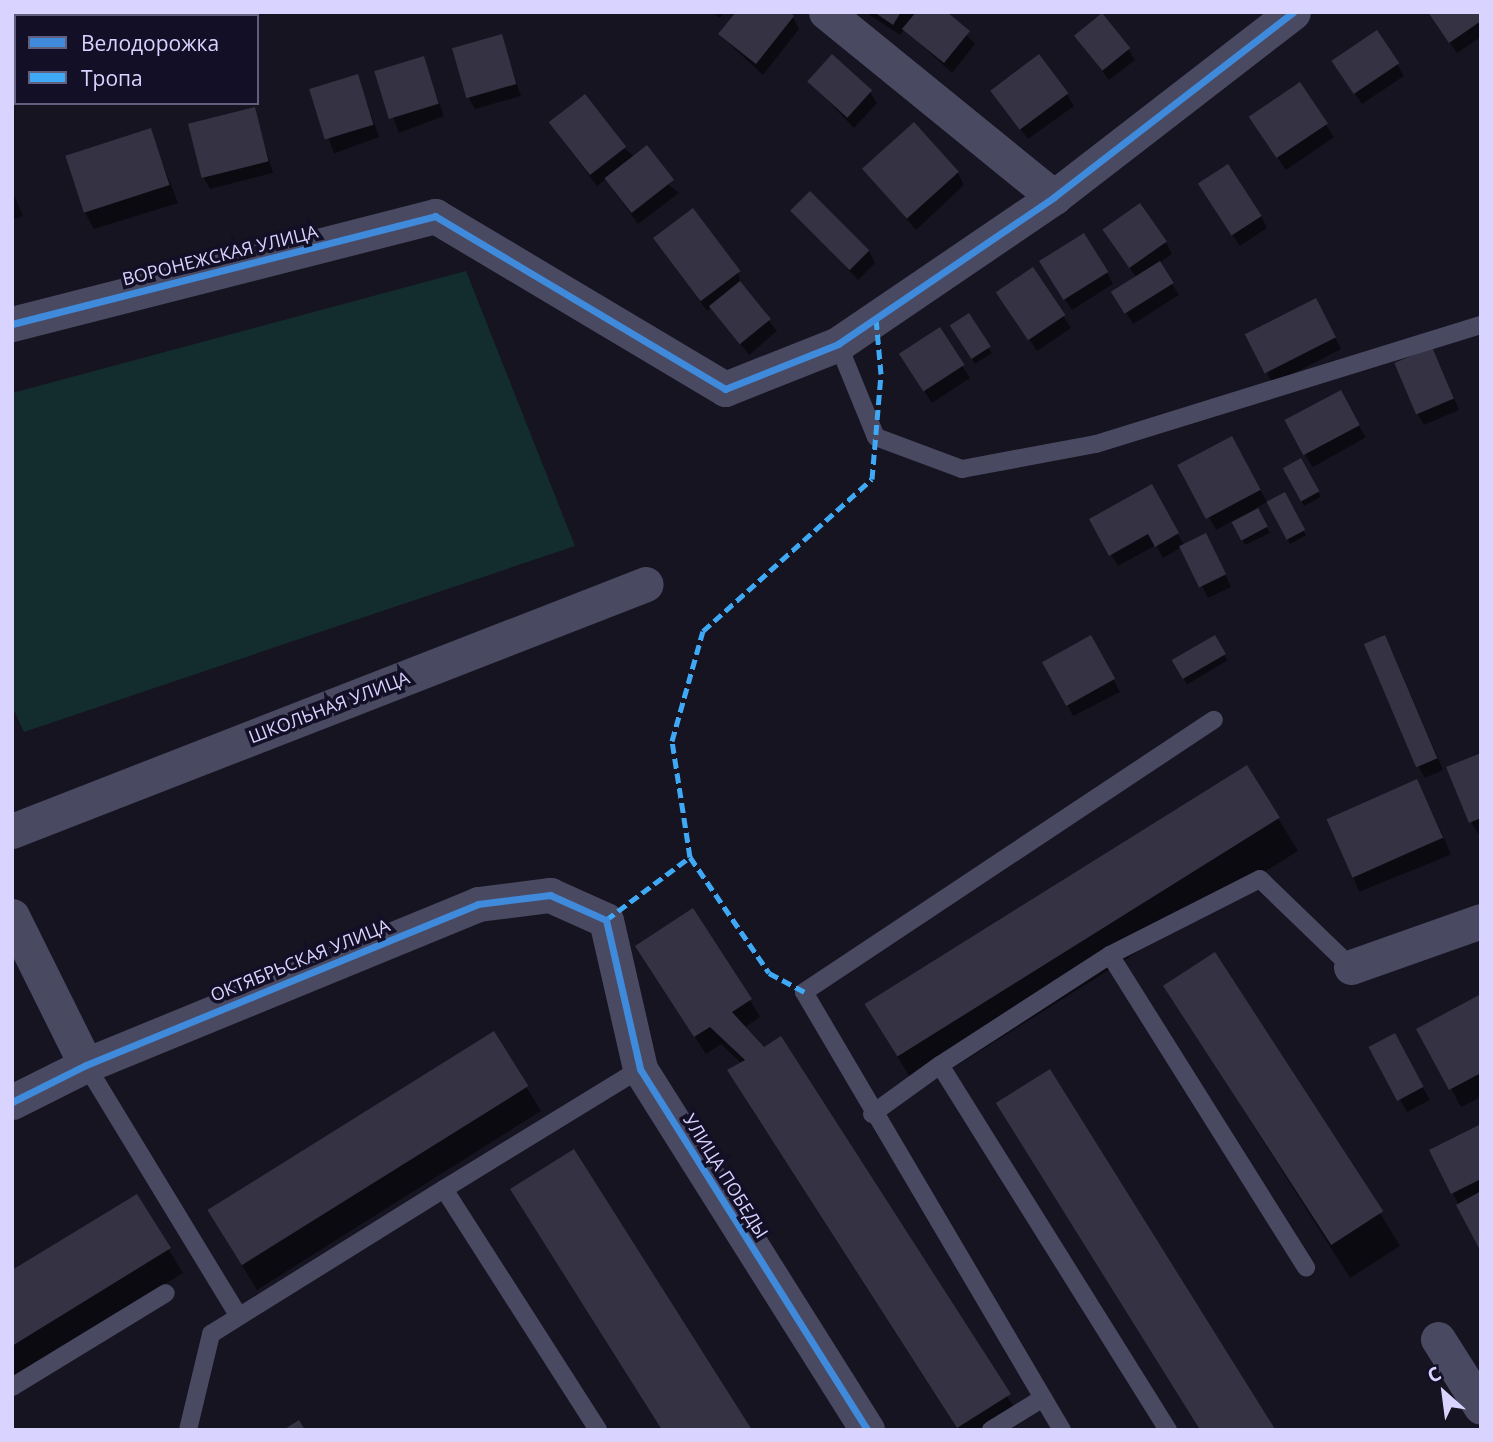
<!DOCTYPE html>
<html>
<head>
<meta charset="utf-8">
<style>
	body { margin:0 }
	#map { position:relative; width:1493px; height:1442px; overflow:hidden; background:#161421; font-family:"Open Sans",sans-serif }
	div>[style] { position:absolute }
	.green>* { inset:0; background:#132c2d }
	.shadow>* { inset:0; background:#0007; transform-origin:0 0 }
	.building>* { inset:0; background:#343243; transform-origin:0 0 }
	.lane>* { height:18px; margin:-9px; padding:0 9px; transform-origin:9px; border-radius:9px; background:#4a4962 }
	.street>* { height:35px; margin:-17.5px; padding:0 17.5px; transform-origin:17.5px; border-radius:17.5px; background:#4a4962 }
	.quiet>* { height:5px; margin-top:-2.5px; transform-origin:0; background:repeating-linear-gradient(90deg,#3fa9f5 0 10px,transparent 0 15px) }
	.cycleway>* { height:7px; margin:-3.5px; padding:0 3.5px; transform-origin:3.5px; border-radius:3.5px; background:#408adc }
	span { translate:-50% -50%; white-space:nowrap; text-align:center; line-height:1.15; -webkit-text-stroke:7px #130f26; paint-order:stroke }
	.street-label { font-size:18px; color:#d9d4ff }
	.frame { position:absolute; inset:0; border:14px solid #d9d4ff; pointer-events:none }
	.legend { position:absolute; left:14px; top:14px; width:245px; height:91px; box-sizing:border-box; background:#130f26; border:2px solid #625e7d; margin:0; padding:9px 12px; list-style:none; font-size:21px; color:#d9d4ff }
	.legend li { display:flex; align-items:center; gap:14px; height:35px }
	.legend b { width:35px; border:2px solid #625e7d }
	.north { position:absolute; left:1409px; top:1358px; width:70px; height:70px; -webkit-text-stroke:5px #130f26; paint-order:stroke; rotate:332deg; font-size:19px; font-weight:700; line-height:28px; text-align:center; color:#d9d4ff }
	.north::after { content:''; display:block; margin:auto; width:24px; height:32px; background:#d9d4ff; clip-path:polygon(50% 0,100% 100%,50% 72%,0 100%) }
</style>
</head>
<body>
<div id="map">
	<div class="green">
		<i style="clip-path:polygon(466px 271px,575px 546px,24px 732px,12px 706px,12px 393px)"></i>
	</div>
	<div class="shadow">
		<i style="clip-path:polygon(712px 12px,724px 12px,720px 18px)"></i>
		<i style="clip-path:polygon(865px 12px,944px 12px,975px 44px,952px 73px,904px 29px,900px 35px)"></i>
		<i style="clip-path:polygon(1429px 12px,1481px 12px,1481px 37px,1457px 53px)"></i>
		<i style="clip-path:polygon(793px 17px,799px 29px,763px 75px,720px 35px)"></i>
		<i style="clip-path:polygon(501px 36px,521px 96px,475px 109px,468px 97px)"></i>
		<i style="clip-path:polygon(1076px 36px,1128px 49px,1135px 60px,1109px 80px)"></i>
		<i style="left:423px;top:59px;width:61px;height:48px;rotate:70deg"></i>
		<i style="clip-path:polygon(1397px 64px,1404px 76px,1362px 104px,1341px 73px)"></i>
		<i style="left:357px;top:76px;width:65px;height:48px;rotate:70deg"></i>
		<i style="clip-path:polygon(809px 81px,870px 92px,877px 103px,854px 128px)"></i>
		<i style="clip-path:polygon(1299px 85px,1334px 137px,1286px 170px,1258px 129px)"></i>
		<i style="clip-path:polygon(1067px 94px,1074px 106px,1028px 139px,1000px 103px)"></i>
		<i style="clip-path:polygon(254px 109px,273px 173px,210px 189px,203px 177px)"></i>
		<i style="clip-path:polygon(150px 130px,178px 203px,94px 229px,84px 211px)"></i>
		<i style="clip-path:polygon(558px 134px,624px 148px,679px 193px,638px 224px,606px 179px,597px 186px)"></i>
		<i style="clip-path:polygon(864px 170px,958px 173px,964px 185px,916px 230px)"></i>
		<i style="clip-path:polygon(12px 191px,23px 216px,12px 220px)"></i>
		<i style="clip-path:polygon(1207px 197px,1261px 216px,1267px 228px,1240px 246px)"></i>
		<i style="clip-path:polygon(793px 211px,869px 251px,875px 263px,858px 280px)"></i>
		<i style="clip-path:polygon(655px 238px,738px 272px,741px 286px,777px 331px,749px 355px,712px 307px,707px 311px)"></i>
		<i style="clip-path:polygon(1111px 242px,1166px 242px,1172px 254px,1159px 263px,1179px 295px,1133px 324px,1114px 292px,1137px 278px)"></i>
		<i style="clip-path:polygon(1032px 269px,1071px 328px,1037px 351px,1005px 304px)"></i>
		<i style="clip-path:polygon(1107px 272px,1113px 284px,1072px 310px,1048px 273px)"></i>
		<i style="clip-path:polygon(1322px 312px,1341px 349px,1273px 384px,1247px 336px)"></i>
		<i style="left:968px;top:315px;width:45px;height:20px;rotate:58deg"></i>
		<i style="clip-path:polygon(939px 330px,970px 378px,932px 403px,908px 366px)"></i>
		<i style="clip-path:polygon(1438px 361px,1459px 410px,1424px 425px,1417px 413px)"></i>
		<i style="left:1341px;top:393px;width:51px;height:61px;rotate:61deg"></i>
		<i style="clip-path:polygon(1232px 439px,1267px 502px,1256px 508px,1270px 533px,1245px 545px,1232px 521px,1216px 530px,1181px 466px)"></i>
		<i style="left:1301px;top:460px;width:42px;height:19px;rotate:62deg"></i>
		<i style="clip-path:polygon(1151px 487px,1184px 545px,1212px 547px,1231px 587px,1208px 598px,1182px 547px,1163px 558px,1156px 545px,1118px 566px,1091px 520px)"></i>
		<i style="left:1284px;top:494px;width:47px;height:18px;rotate:62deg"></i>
		<i style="left:1214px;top:638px;width:26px;height:47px;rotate:59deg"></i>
		<i style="clip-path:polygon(1097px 649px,1120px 692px,1073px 716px,1067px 705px)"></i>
		<i style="clip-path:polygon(1391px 649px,1443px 770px,1425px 778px,1418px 766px)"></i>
		<i style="clip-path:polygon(1481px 755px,1481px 832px,1478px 834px,1471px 822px)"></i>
		<i style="clip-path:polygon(1417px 781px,1443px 835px,1352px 874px)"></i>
		<i style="clip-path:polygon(1278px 818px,1298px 851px,918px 1090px,887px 1040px)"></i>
		<i style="left:1444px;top:838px;width:18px;height:99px;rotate:68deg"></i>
		<i style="clip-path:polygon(648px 965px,750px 1000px,760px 1017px,744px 1028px,1023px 1419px,1005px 1430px,958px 1430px,743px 1095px,741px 1063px,721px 1044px,706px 1054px)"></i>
		<i style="clip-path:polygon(1165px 986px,1380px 1213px,1400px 1246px,1350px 1278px)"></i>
		<i style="clip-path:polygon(1479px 997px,1481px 1097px,1461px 1107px,1419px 1030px)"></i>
		<i style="clip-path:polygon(493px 1033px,541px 1111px,257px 1290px,224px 1236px)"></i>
		<i style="left:1394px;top:1035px;width:74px;height:26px;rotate:61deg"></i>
		<i style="clip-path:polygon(1481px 1127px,1481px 1248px,1431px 1151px)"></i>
		<i style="clip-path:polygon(136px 1196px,183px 1273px,12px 1378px,12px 1272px)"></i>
	</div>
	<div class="building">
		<i style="clip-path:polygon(736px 12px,790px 12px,794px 16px,756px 64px,718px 34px)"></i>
		<i style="clip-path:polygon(874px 12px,901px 12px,893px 25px)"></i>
		<i style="clip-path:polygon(916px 12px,947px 12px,970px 31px,944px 63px,902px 29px)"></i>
		<i style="clip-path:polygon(1428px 12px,1481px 12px,1481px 21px,1449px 43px)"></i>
		<i style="left:1102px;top:13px;width:45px;height:36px;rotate:51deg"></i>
		<i style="left:1377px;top:30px;width:40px;height:55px;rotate:56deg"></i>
		<i style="left:502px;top:34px;width:52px;height:52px;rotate:74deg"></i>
		<i style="left:832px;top:54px;width:54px;height:37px;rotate:42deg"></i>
		<i style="left:1039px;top:54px;width:49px;height:61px;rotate:53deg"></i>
		<i style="left:424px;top:56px;width:50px;height:52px;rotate:73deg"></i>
		<i style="left:358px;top:74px;width:53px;height:51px;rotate:73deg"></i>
		<i style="left:1300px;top:82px;width:50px;height:62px;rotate:56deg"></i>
		<i style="left:585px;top:94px;width:67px;height:46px;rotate:52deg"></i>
		<i style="left:255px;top:107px;width:56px;height:69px;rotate:76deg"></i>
		<i style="left:914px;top:122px;width:67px;height:70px;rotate:48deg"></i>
		<i style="left:151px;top:128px;width:60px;height:90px;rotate:72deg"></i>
		<i style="left:647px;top:145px;width:44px;height:54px;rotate:52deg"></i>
		<i style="left:1228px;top:164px;width:62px;height:36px;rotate:57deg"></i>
		<i style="left:810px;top:191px;width:84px;height:28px;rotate:45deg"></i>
		<i style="left:1140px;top:203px;width:47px;height:46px;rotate:55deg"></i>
		<i style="left:693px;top:208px;width:79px;height:50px;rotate:53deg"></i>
		<i style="left:1084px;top:233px;width:46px;height:53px;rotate:58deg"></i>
		<i style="left:1160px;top:261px;width:26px;height:58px;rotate:58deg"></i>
		<i style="left:1033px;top:267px;width:58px;height:45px;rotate:56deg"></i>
		<i style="left:740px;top:281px;width:49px;height:40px;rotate:51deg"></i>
		<i style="left:1316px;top:298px;width:44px;height:80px;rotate:63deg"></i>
		<i style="left:969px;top:313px;width:40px;height:23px;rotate:57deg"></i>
		<i style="left:940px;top:327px;width:45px;height:49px;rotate:57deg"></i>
		<i style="left:1432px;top:347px;width:56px;height:41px;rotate:67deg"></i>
		<i style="left:1341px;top:390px;width:40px;height:64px;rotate:62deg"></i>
		<i style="left:1232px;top:436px;width:61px;height:62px;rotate:62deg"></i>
		<i style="left:1301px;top:458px;width:38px;height:21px;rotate:61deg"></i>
		<i style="clip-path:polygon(1152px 484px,1179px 533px,1155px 547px,1148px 534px,1109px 556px,1089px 519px)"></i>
		<i style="left:1285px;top:492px;width:43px;height:21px;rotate:62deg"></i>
		<i style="left:1258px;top:508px;width:21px;height:30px;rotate:62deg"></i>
		<i style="left:1206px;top:533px;width:46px;height:30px;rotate:64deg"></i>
		<i style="left:1091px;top:635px;width:50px;height:56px;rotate:61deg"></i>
		<i style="left:1215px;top:635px;width:22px;height:50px;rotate:60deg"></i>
		<i style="left:1385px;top:635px;width:134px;height:23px;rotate:67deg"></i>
		<i style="clip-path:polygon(1481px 753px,1481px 818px,1469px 823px,1446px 767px)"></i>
		<i style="left:1247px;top:765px;width:62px;height:451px;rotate:58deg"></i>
		<i style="left:1417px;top:779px;width:64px;height:99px;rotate:66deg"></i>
		<i style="clip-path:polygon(693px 908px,752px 999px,732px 1012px,764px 1047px,781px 1036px,1011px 1394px,957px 1428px,727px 1070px,745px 1060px,710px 1027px,694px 1037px,635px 946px)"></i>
		<i style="left:1215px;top:952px;width:309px;height:62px;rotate:57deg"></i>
		<i style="clip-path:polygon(1479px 995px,1481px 1073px,1449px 1090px,1416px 1029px)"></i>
		<i style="left:494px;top:1031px;width:65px;height:338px;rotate:58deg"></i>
		<i style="left:1395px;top:1033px;width:61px;height:30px;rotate:62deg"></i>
		<i style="left:1050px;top:1069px;width:428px;height:64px;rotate:58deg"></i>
		<i style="clip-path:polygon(1481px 1124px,1481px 1179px,1451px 1194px,1429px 1150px)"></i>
		<i style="clip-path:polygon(574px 1149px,752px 1430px,662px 1430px,510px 1189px)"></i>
		<i style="clip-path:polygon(1481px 1191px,1481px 1252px,1456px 1205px)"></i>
		<i style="clip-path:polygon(137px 1194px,171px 1248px,12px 1346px,12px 1270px)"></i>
		<i style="clip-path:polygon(299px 1420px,305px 1430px,283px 1430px)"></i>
	</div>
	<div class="lane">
		<i style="left:838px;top:344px;width:100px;rotate:67.8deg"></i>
		<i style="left:876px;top:437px;width:92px;rotate:20.4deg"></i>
		<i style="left:962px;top:469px;width:136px;rotate:-10.6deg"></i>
		<i style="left:1096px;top:444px;width:403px;rotate:-17.2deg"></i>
		<i style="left:1110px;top:955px;width:369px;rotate:57.9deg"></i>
		<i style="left:86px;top:1065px;width:290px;rotate:58.7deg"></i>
		<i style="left:872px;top:1114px;width:84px;rotate:-35.8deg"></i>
		<i style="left:444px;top:1189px;width:230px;rotate:-31.5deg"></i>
		<i style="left:12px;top:1387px;width:180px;rotate:-31.4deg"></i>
		<i style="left:188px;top:1430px;width:99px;rotate:-76.5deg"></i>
		<i style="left:211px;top:1334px;width:274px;rotate:-31.9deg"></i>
		<i style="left:444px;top:1189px;width:286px;rotate:57.4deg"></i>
		<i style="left:991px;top:1430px;width:61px;rotate:-31.6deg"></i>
		<i style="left:1062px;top:1430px;width:508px;rotate:-120.5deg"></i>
		<i style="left:804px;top:992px;width:492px;rotate:-33.6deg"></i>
		<i style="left:1168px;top:1430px;width:430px;rotate:-122deg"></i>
		<i style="left:940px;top:1065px;width:202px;rotate:-32.9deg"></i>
		<i style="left:1110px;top:955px;width:168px;rotate:-26.9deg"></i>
		<i style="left:1260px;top:879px;width:127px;rotate:44deg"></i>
	</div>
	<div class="street">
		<i style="left:826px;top:12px;width:294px;rotate:39.1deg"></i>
		<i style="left:12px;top:324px;width:437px;rotate:-14.3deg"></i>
		<i style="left:435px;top:216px;width:338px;rotate:30.8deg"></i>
		<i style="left:725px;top:389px;width:122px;rotate:-21.7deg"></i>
		<i style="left:838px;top:344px;width:261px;rotate:-34.2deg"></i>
		<i style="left:1054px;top:197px;width:302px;rotate:-37.7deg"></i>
		<i style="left:12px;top:831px;width:680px;rotate:-21.29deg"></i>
		<i style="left:12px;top:916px;width:166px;rotate:63.6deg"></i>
		<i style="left:1351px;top:967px;width:138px;rotate:-19.5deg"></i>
		<i style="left:12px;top:1102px;width:83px;rotate:-26.6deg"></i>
		<i style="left:86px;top:1065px;width:424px;rotate:-22.3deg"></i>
		<i style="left:478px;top:904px;width:73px;rotate:-7.1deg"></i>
		<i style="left:550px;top:895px;width:61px;rotate:24.1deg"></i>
		<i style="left:606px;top:920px;width:153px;rotate:77.1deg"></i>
		<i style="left:640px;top:1069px;width:426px;rotate:57.8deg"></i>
		<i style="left:1438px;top:1339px;width:80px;rotate:57.7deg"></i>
	</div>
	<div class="quiet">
		<i style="left:690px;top:857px;width:117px;rotate:-98.8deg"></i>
		<i style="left:672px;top:741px;width:114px;rotate:-74.3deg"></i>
		<i style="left:703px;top:631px;width:227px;rotate:-42deg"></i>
		<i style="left:872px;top:479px;width:105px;rotate:-85.1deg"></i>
		<i style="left:881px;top:374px;width:56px;rotate:-95.1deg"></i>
		<i style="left:606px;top:920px;width:105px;rotate:-36.9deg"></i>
		<i style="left:690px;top:857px;width:140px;rotate:55.7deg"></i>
		<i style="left:769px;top:973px;width:40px;rotate:28deg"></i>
	</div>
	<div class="cycleway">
		<i style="left:12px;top:324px;width:437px;rotate:-14.3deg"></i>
		<i style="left:435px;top:216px;width:338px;rotate:30.8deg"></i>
		<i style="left:725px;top:389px;width:122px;rotate:-21.7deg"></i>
		<i style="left:838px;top:344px;width:261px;rotate:-34.2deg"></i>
		<i style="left:1054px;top:197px;width:302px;rotate:-37.7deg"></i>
		<i style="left:12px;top:1102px;width:83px;rotate:-26.6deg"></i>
		<i style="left:86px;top:1065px;width:424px;rotate:-22.3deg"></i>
		<i style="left:478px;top:904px;width:73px;rotate:-7.1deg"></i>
		<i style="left:550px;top:895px;width:61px;rotate:24.1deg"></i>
		<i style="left:606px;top:920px;width:153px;rotate:77.1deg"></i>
		<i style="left:640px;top:1069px;width:426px;rotate:57.8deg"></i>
	</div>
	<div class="street-label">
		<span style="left:220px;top:255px;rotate:-14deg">ВОРОНЕЖСКАЯ УЛИЦА</span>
		<span style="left:329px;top:707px;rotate:-21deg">ШКОЛЬНАЯ УЛИЦА</span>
		<span style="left:300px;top:960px;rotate:-22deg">ОКТЯБРЬСКАЯ УЛИЦА</span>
		<span style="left:726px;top:1176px;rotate:58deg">УЛИЦА ПОБЕДЫ</span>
	</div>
	<div class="frame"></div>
	<ul class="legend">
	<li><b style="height:9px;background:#408adc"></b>Велодорожка</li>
	<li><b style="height:9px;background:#3fa9f5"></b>Тропа</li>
	</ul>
	<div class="north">С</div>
</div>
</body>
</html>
